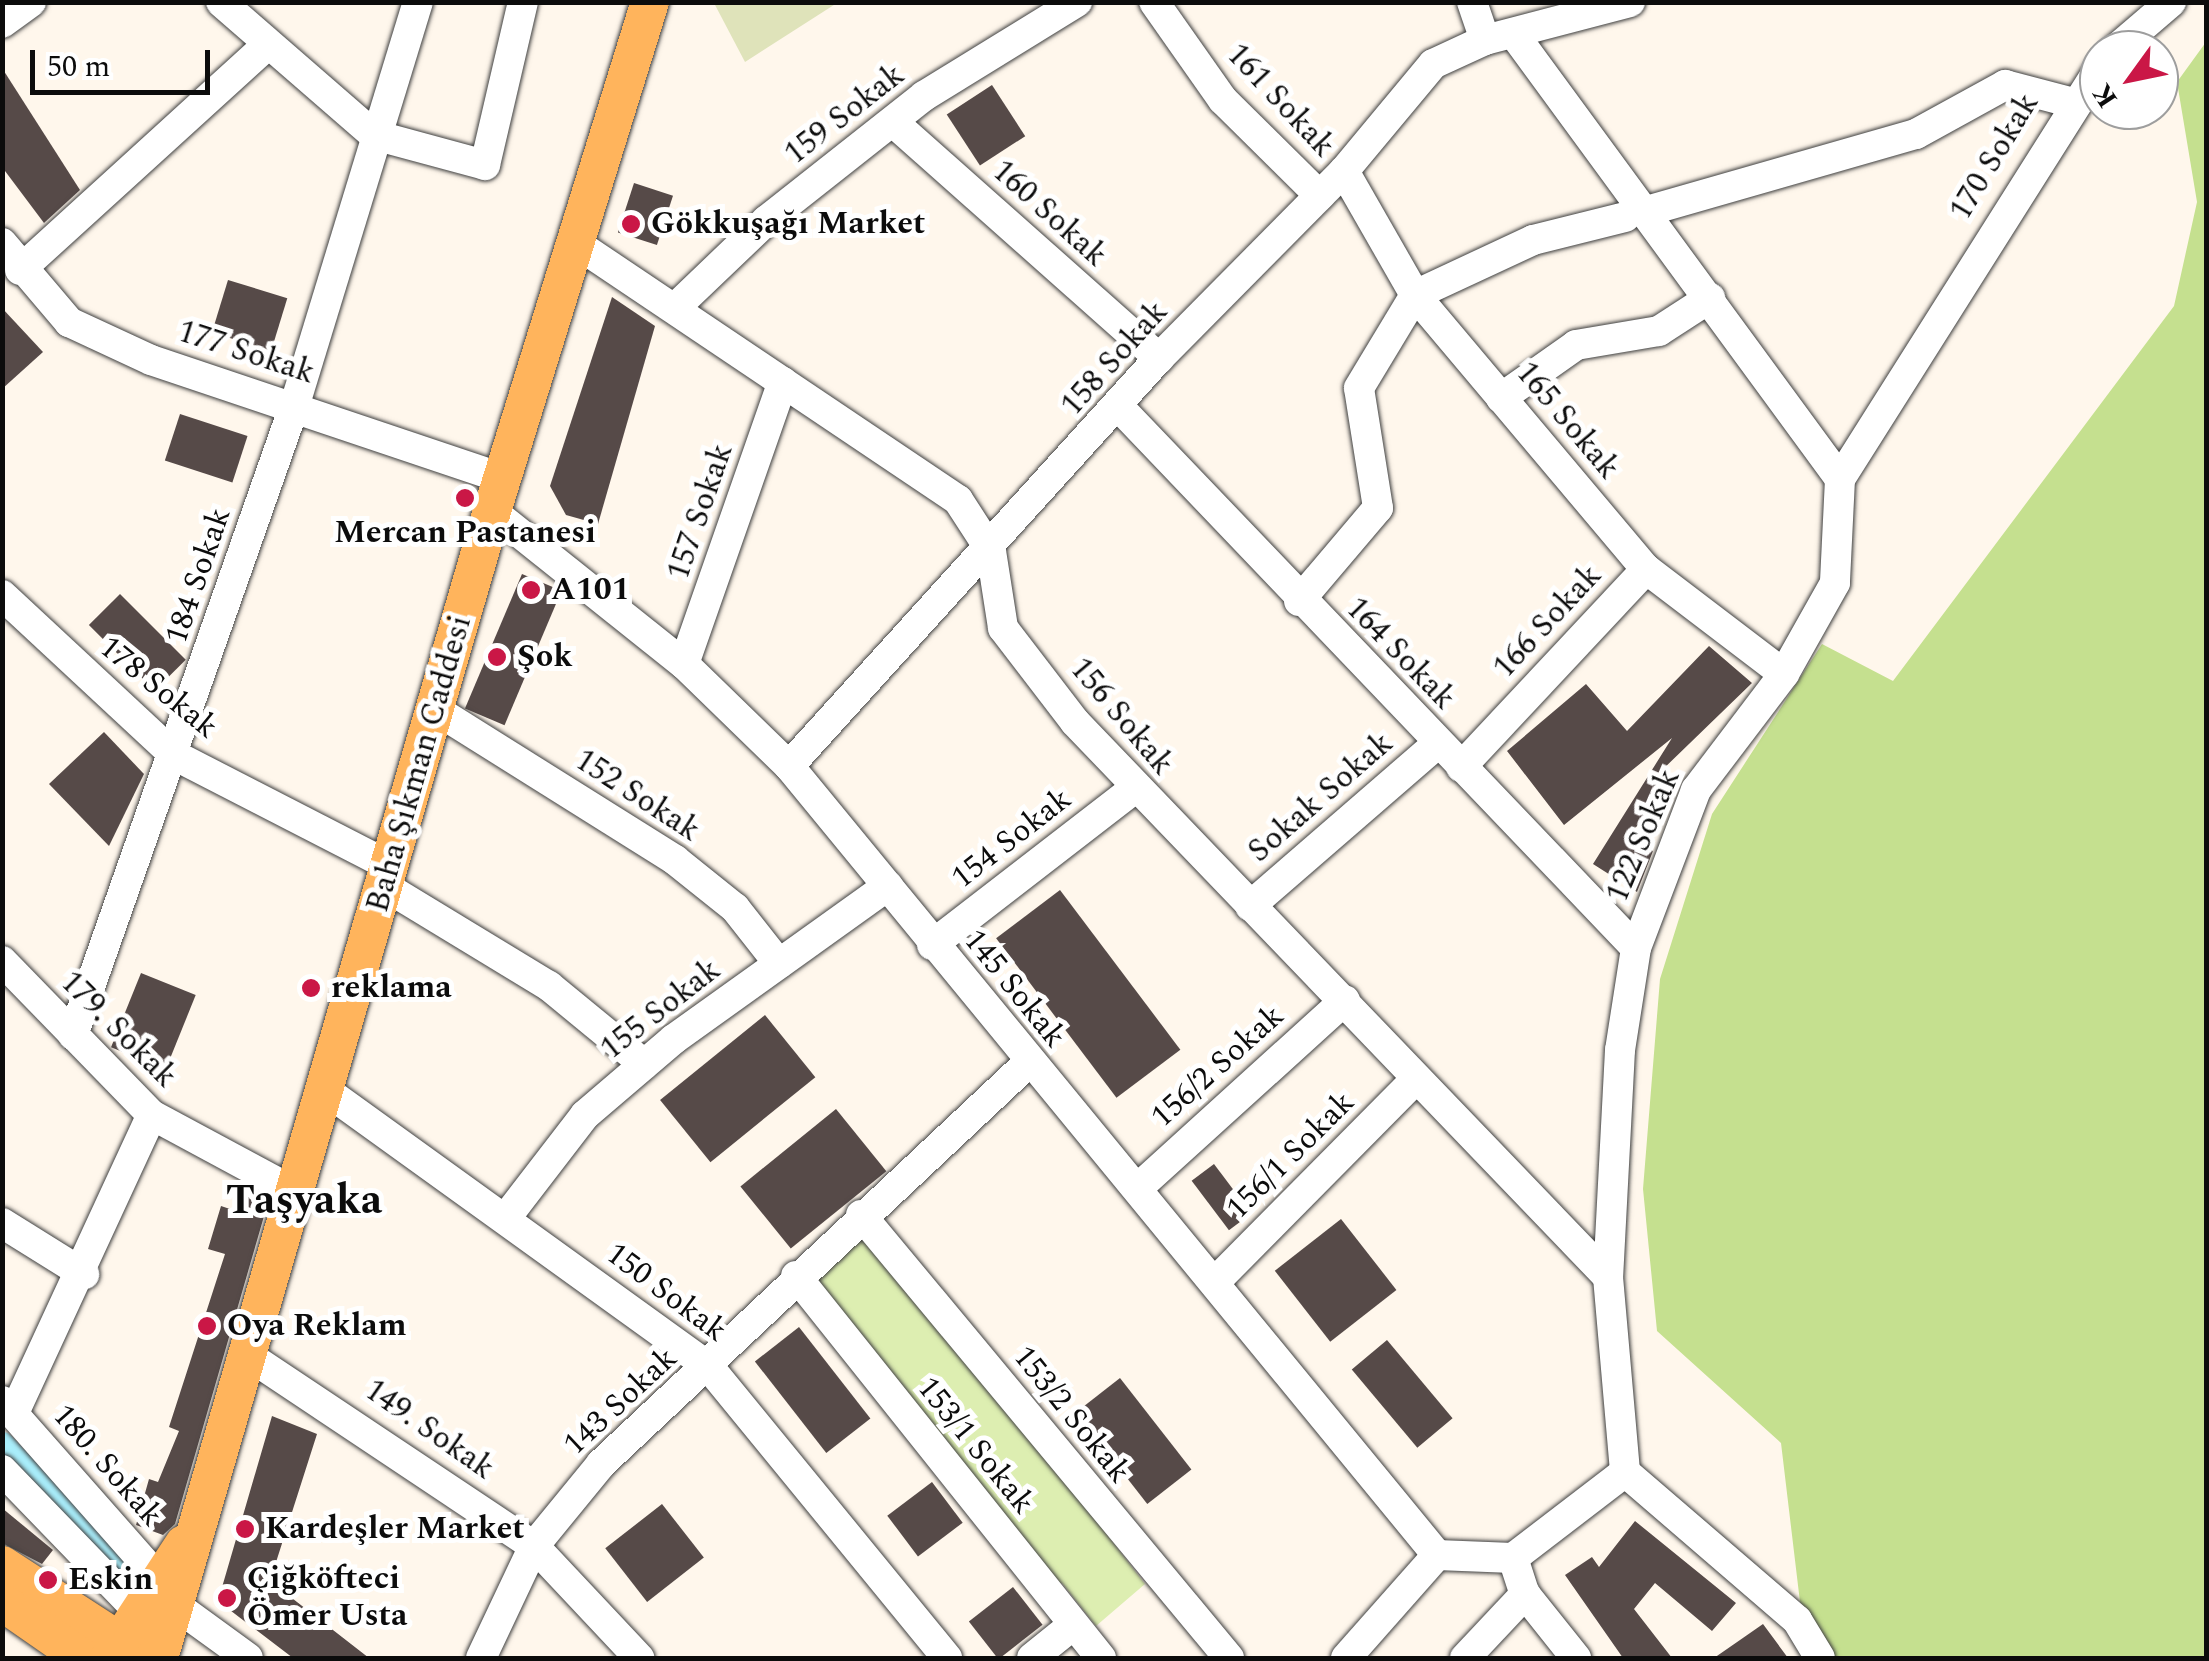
<!DOCTYPE html>
<html>
<head>
<meta charset="utf-8">
<style>
	body { margin:0 }
	#map { position:relative; width:2209px; height:1661px; overflow:hidden; background:#fff7ec; font-family:Spectral,serif }
	div>[style] { position:absolute }
	.green>* { inset:0; background:#ddeeb1 }
	.forest>* { inset:0; background:#c5e08f }
	.cemetery>* { inset:0; background:#dfe3ba }
	.canal>* { height:25px; margin:-12.5px; padding:0 12.5px; transform-origin:12.5px; border-radius:12.5px; background:#aaeffc }
	.building>* { inset:0; background:#564a48; transform-origin:0 0 }
	.roads { filter:drop-shadow(0 0 2px #3f3f3f) drop-shadow(0 0 2px #3f3f3f) }
	.minor>* { height:30px; margin:-15px; padding:0 15px; transform-origin:15px; border-radius:15px; background:#fff }
	.major>* { height:38px; margin:-19px; padding:0 19px; transform-origin:19px; border-radius:19px; background:#ffb45c }
	.dots>* { width:28px; height:28px; translate:-50% -50%; box-sizing:border-box; border:5px solid #fff; border-radius:50% }
	span { translate:-50% -50%; white-space:nowrap; text-align:center; line-height:1.15; -webkit-text-stroke:10px #fff; paint-order:stroke }
	.street-label { font-size:32px; color:#0c0c0c }
	.poi-label { font-size:32px; color:#0c0c0c; font-weight:700 }
	.left { translate:0 -50%; text-align:left }
	.district-label { font-size:42px; color:#0c0c0c; font-weight:700 }
	.frame { position:absolute; inset:0; border:5px solid #0c0c0c; pointer-events:none }
	.north { position:absolute; left:2079px; top:30px; width:100px; height:100px; box-sizing:border-box; background:#fff; border:2px solid #9e9e9e; border-radius:50%; rotate:237deg; font-size:28px; font-weight:700; line-height:40px; text-align:center; color:#0c0c0c }
	.north::after { content:''; display:block; margin:auto; width:35px; height:45px; background:#ca1746; clip-path:polygon(50% 0,100% 100%,50% 72%,0 100%) }
	.scale { position:absolute; left:30px; top:50px; width:180px; height:45px; box-sizing:border-box; border:5px solid #0c0c0c; border-top:0; padding-left:12px; font-size:30px; line-height:35px; white-space:nowrap; color:#0c0c0c; -webkit-text-stroke:8px #fff; paint-order:stroke }
</style>
</head>
<body>
<div id="map">
	<div class="green">
		<i style="clip-path:polygon(861px 1215px,1145px 1584px,1096px 1626px,1062px 1583px,1048px 1593px,796px 1276px)"></i>
	</div>
	<div class="forest">
		<i style="clip-path:polygon(2206px 42px,2206px 1658px,1835px 1658px,1800px 1602px,1781px 1443px,1657px 1331px,1643px 1189px,1660px 979px,1712px 814px,1822px 644px,1893px 681px,2174px 306px,2197px 202px,2177px 82px)"></i>
	</div>
	<div class="cemetery">
		<i style="clip-path:polygon(714px 3px,714px 2px,837px 3px,745px 62px)"></i>
	</div>
	<div class="canal">
		<i style="left:2px;top:1444px;width:178px;rotate:46.6deg"></i>
	</div>
	<div class="building">
		<i style="clip-path:polygon(2px 68px,80px 190px,44px 223px,2px 167px)"></i>
		<i style="left:992px;top:85px;width:61px;height:54px;rotate:57deg"></i>
		<i style="left:634px;top:183px;width:41px;height:52px;rotate:18deg"></i>
		<i style="left:228px;top:280px;width:62px;height:55px;rotate:17deg"></i>
		<i style="clip-path:polygon(612px 297px,655px 326px,598px 524px,566px 515px,550px 486px)"></i>
		<i style="clip-path:polygon(2px 308px,43px 352px,2px 389px)"></i>
		<i style="left:180px;top:414px;width:71px;height:49px;rotate:18deg"></i>
		<i style="left:522px;top:574px;width:43px;height:146px;rotate:23deg"></i>
		<i style="left:120px;top:594px;width:93px;height:44px;rotate:45deg"></i>
		<i style="clip-path:polygon(1709px 646px,1752px 683px,1658px 774px,1675px 793px,1627px 835px,1653px 851px,1637px 892px,1593px 864px,1672px 738px,1564px 825px,1507px 751px,1586px 684px,1627px 731px)"></i>
		<i style="clip-path:polygon(104px 732px,144px 774px,109px 846px,49px 784px)"></i>
		<i style="left:1060px;top:890px;width:200px;height:80px;rotate:53deg"></i>
		<i style="left:141px;top:973px;width:59px;height:80px;rotate:22deg"></i>
		<i style="left:765px;top:1015px;width:80px;height:135px;rotate:51deg"></i>
		<i style="left:836px;top:1109px;width:80px;height:123px;rotate:51deg"></i>
		<i style="left:1214px;top:1164px;width:62px;height:28px;rotate:53deg"></i>
		<i style="clip-path:polygon(250px 1189px,269px 1199px,175px 1524px,163px 1535px,136px 1525px,149px 1479px,158px 1482px,179px 1431px,169px 1427px,225px 1254px,208px 1249px,221px 1206px,242px 1213px)"></i>
		<i style="left:1341px;top:1219px;width:90px;height:84px;rotate:52deg"></i>
		<i style="left:799px;top:1327px;width:116px;height:56px;rotate:52deg"></i>
		<i style="left:1387px;top:1340px;width:102px;height:46px;rotate:50deg"></i>
		<i style="left:1120px;top:1378px;width:116px;height:56px;rotate:52deg"></i>
		<i style="clip-path:polygon(272px 1416px,317px 1434px,270px 1581px,369px 1658px,293px 1658px,218px 1601px)"></i>
		<i style="left:932px;top:1482px;width:51px;height:56px;rotate:53deg"></i>
		<i style="left:662px;top:1504px;width:68px;height:72px;rotate:52deg"></i>
		<i style="clip-path:polygon(2px 1508px,53px 1550px,42px 1564px,2px 1543px)"></i>
		<i style="clip-path:polygon(1635px 1521px,1736px 1603px,1712px 1631px,1655px 1583px,1634px 1609px,1672px 1658px,1623px 1658px,1565px 1575px,1592px 1557px,1599px 1567px)"></i>
		<i style="left:1013px;top:1587px;width:48px;height:56px;rotate:52deg"></i>
		<i style="clip-path:polygon(1763px 1624px,1788px 1658px,1714px 1658px,1740px 1640px)"></i>
	</div>
	<div class="roads">
		<div class="minor">
			<i style="left:221px;top:2px;width:203px;rotate:41deg"></i>
			<i style="left:374px;top:135px;width:115px;rotate:15.1deg"></i>
			<i style="left:485px;top:165px;width:167px;rotate:-76.9deg"></i>
			<i style="left:1154px;top:2px;width:120px;rotate:54.9deg"></i>
			<i style="left:1223px;top:100px;width:136px;rotate:44.7deg"></i>
			<i style="left:1472px;top:2px;width:40px;rotate:71.1deg"></i>
			<i style="left:2px;top:23px;width:36px;rotate:-36deg"></i>
			<i style="left:1516px;top:37px;width:548px;rotate:53.76deg"></i>
			<i style="left:1840px;top:479px;width:104px;rotate:92.8deg"></i>
			<i style="left:1835px;top:583px;width:104px;rotate:119.3deg"></i>
			<i style="left:1784px;top:674px;width:146px;rotate:127.2deg"></i>
			<i style="left:1696px;top:790px;width:169px;rotate:110.8deg"></i>
			<i style="left:1636px;top:948px;width:103px;rotate:98.9deg"></i>
			<i style="left:1620px;top:1050px;width:227px;rotate:93deg"></i>
			<i style="left:1608px;top:1277px;width:196px;rotate:85deg"></i>
			<i style="left:1625px;top:1472px;width:227px;rotate:40.7deg"></i>
			<i style="left:1797px;top:1620px;width:44px;rotate:58.8deg"></i>
			<i style="left:2115px;top:50px;width:74px;rotate:-40.6deg"></i>
			<i style="left:893px;top:122px;width:356px;rotate:41.6deg"></i>
			<i style="left:1344px;top:171px;width:143px;rotate:60.2deg"></i>
			<i style="left:1415px;top:295px;width:358px;rotate:49.9deg"></i>
			<i style="left:1646px;top:569px;width:173px;rotate:37.3deg"></i>
			<i style="left:1647px;top:211px;width:280px;rotate:-16deg"></i>
			<i style="left:1916px;top:134px;width:102px;rotate:-28.8deg"></i>
			<i style="left:2005px;top:85px;width:67px;rotate:14.7deg"></i>
			<i style="left:2px;top:243px;width:104px;rotate:49.7deg"></i>
			<i style="left:69px;top:322px;width:90px;rotate:24.9deg"></i>
			<i style="left:151px;top:360px;width:370px;rotate:18.6deg"></i>
			<i style="left:577px;top:244px;width:459px;rotate:33.9deg"></i>
			<i style="left:958px;top:500px;width:61px;rotate:57.1deg"></i>
			<i style="left:991px;top:551px;width:78px;rotate:81.1deg"></i>
			<i style="left:1003px;top:628px;width:118px;rotate:52.5deg"></i>
			<i style="left:1075px;top:722px;width:769px;rotate:46.16deg"></i>
			<i style="left:20px;top:270px;width:334px;rotate:-42.3deg"></i>
			<i style="left:676px;top:307px;width:126px;rotate:-43.7deg"></i>
			<i style="left:767px;top:220px;width:200px;rotate:-38.3deg"></i>
			<i style="left:924px;top:96px;width:180px;rotate:-31.6deg"></i>
			<i style="left:1501px;top:398px;width:92px;rotate:-35.2deg"></i>
			<i style="left:1576px;top:345px;width:84px;rotate:-9.6deg"></i>
			<i style="left:1659px;top:331px;width:61px;rotate:-32.9deg"></i>
			<i style="left:1119px;top:407px;width:748px;rotate:46.3deg"></i>
			<i style="left:1840px;top:479px;width:485px;rotate:-57.7deg"></i>
			<i style="left:492px;top:511px;width:246px;rotate:38.6deg"></i>
			<i style="left:684px;top:664px;width:146px;rotate:44.2deg"></i>
			<i style="left:789px;top:766px;width:1021px;rotate:50.6deg"></i>
			<i style="left:2px;top:595px;width:235px;rotate:42.9deg"></i>
			<i style="left:174px;top:755px;width:245px;rotate:27.2deg"></i>
			<i style="left:1299px;top:601px;width:122px;rotate:-49.7deg"></i>
			<i style="left:1378px;top:508px;width:121px;rotate:-99deg"></i>
			<i style="left:1359px;top:388px;width:109px;rotate:-58.9deg"></i>
			<i style="left:1415px;top:295px;width:130px;rotate:-25deg"></i>
			<i style="left:1533px;top:240px;width:95px;rotate:-14deg"></i>
			<i style="left:684px;top:664px;width:299px;rotate:-70.7deg"></i>
			<i style="left:436px;top:710px;width:282px;rotate:32.1deg"></i>
			<i style="left:675px;top:860px;width:77px;rotate:38.7deg"></i>
			<i style="left:735px;top:908px;width:71px;rotate:51.8deg"></i>
			<i style="left:789px;top:766px;width:551px;rotate:-47.8deg"></i>
			<i style="left:1159px;top:358px;width:263px;rotate:-45.3deg"></i>
			<i style="left:1344px;top:171px;width:139px;rotate:-50.2deg"></i>
			<i style="left:1433px;top:64px;width:57px;rotate:-24.8deg"></i>
			<i style="left:1485px;top:40px;width:150px;rotate:-14.7deg"></i>
			<i style="left:1461px;top:767px;width:271px;rotate:-46.9deg"></i>
			<i style="left:386px;top:887px;width:191px;rotate:31.3deg"></i>
			<i style="left:549px;top:986px;width:123px;rotate:39.4deg"></i>
			<i style="left:1250px;top:906px;width:249px;rotate:-40.9deg"></i>
			<i style="left:932px;top:945px;width:255px;rotate:-37.7deg"></i>
			<i style="left:2px;top:961px;width:215px;rotate:45.8deg"></i>
			<i style="left:152px;top:1115px;width:167px;rotate:28.3deg"></i>
			<i style="left:73px;top:1035px;width:669px;rotate:-70.62deg"></i>
			<i style="left:295px;top:404px;width:420px;rotate:-73deg"></i>
			<i style="left:325px;top:1090px;width:473px;rotate:35.8deg"></i>
			<i style="left:709px;top:1367px;width:376px;rotate:50.7deg"></i>
			<i style="left:1139px;top:1187px;width:278px;rotate:-42.2deg"></i>
			<i style="left:861px;top:1215px;width:576px;rotate:50.28deg"></i>
			<i style="left:505px;top:1219px;width:131px;rotate:-52.4deg"></i>
			<i style="left:585px;top:1115px;width:117px;rotate:-40.5deg"></i>
			<i style="left:674px;top:1039px;width:263px;rotate:-35.6deg"></i>
			<i style="left:2px;top:1223px;width:97px;rotate:31.9deg"></i>
			<i style="left:796px;top:1276px;width:489px;rotate:51.4deg"></i>
			<i style="left:1216px;top:1281px;width:283px;rotate:-45.3deg"></i>
			<i style="left:252px;top:1358px;width:339px;rotate:33.7deg"></i>
			<i style="left:534px;top:1546px;width:154px;rotate:46.8deg"></i>
			<i style="left:2px;top:1401px;width:236px;rotate:48.6deg"></i>
			<i style="left:14px;top:1413px;width:328px;rotate:-65.2deg"></i>
			<i style="left:2px;top:1470px;width:194px;rotate:46deg"></i>
			<i style="left:137px;top:1610px;width:22px;rotate:72deg"></i>
			<i style="left:1513px;top:1558px;width:38px;rotate:72deg"></i>
			<i style="left:1525px;top:1594px;width:82px;rotate:51.4deg"></i>
			<i style="left:175px;top:1605px;width:90px;rotate:36deg"></i>
			<i style="left:481px;top:1658px;width:124px;rotate:-64.7deg"></i>
			<i style="left:534px;top:1546px;width:106px;rotate:-50.7deg"></i>
			<i style="left:601px;top:1464px;width:586px;rotate:-43.2deg"></i>
			<i style="left:1032px;top:1658px;width:53px;rotate:-38.8deg"></i>
			<i style="left:1346px;top:1658px;width:137px;rotate:-48.5deg"></i>
			<i style="left:1437px;top:1555px;width:76px;rotate:2.3deg"></i>
			<i style="left:1513px;top:1558px;width:141px;rotate:-37.5deg"></i>
			<i style="left:1465px;top:1658px;width:88px;rotate:-46.8deg"></i>
		</div>
		<div class="major">
			<i style="left:2px;top:1565px;width:171px;rotate:32.9deg"></i>
			<i style="left:2px;top:1602px;width:98px;rotate:34.7deg"></i>
			<i style="left:109px;top:1658px;width:136px;rotate:-56.7deg"></i>
			<i style="left:159px;top:1658px;width:1194px;rotate:-73.81deg"></i>
			<i style="left:492px;top:511px;width:533px;rotate:-72.76deg"></i>
		</div>
	</div>
	<div class="dots">
		<i style="left:631px;top:224px;background:#ca1746"></i>
		<i style="left:465px;top:498px;background:#ca1746"></i>
		<i style="left:531px;top:590px;background:#ca1746"></i>
		<i style="left:497px;top:657px;background:#ca1746"></i>
		<i style="left:311px;top:988px;background:#ca1746"></i>
		<i style="left:207px;top:1326px;background:#ca1746"></i>
		<i style="left:245px;top:1529px;background:#ca1746"></i>
		<i style="left:48px;top:1580px;background:#ca1746"></i>
		<i style="left:227px;top:1598px;background:#ca1746"></i>
	</div>
	<div class="street-label">
		<span style="left:1280px;top:101px;rotate:47deg">161 Sokak</span>
		<span style="left:845px;top:115px;rotate:-38deg">159 Sokak</span>
		<span style="left:1995px;top:157px;rotate:-59deg">170 Sokak</span>
		<span style="left:1049px;top:214px;rotate:42deg">160 Sokak</span>
		<span style="left:246px;top:353px;rotate:18deg">177 Sokak</span>
		<span style="left:1115px;top:359px;rotate:-48deg">158 Sokak</span>
		<span style="left:1567px;top:421px;rotate:50deg">165 Sokak</span>
		<span style="left:701px;top:512px;rotate:-71deg">157 Sokak</span>
		<span style="left:199px;top:576px;rotate:-71deg">184 Sokak</span>
		<span style="left:1548px;top:622px;rotate:-47deg">166 Sokak</span>
		<span style="left:1400px;top:654px;rotate:46deg">164 Sokak</span>
		<span style="left:158px;top:688px;rotate:39deg">178 Sokak</span>
		<span style="left:1121px;top:717px;rotate:50deg">156 Sokak</span>
		<span style="left:420px;top:764px;rotate:-74deg">Baha Şıkman Caddesi</span>
		<span style="left:637px;top:796px;rotate:33deg">152 Sokak</span>
		<span style="left:1321px;top:798px;rotate:-41deg">Sokak Sokak</span>
		<span style="left:1644px;top:836px;rotate:-67deg">122 Sokak</span>
		<span style="left:1012px;top:839px;rotate:-38deg">154 Sokak</span>
		<span style="left:1014px;top:989px;rotate:51deg">145 Sokak</span>
		<span style="left:661px;top:1010px;rotate:-38deg">155 Sokak</span>
		<span style="left:118px;top:1030px;rotate:45deg">179. Sokak</span>
		<span style="left:1218px;top:1067px;rotate:-42deg">156/2 Sokak</span>
		<span style="left:1291px;top:1156px;rotate:-45deg">156/1 Sokak</span>
		<span style="left:666px;top:1293px;rotate:37deg">150 Sokak</span>
		<span style="left:621px;top:1402px;rotate:-43deg">143 Sokak</span>
		<span style="left:1071px;top:1415px;rotate:51deg">153/2 Sokak</span>
		<span style="left:429px;top:1430px;rotate:35deg">149. Sokak</span>
		<span style="left:975px;top:1446px;rotate:51deg">153/1 Sokak</span>
		<span style="left:107px;top:1466px;rotate:49deg">180. Sokak</span>
	</div>
	<div class="poi-label">
		<span class="left" style="left:651px;top:224px">Gökkuşağı Market</span>
		<span style="left:465px;top:533px">Mercan Pastanesi</span>
		<span class="left" style="left:551px;top:590px">A101</span>
		<span class="left" style="left:517px;top:657px">Şok</span>
		<span class="left" style="left:331px;top:988px">reklama</span>
		<span class="left" style="left:227px;top:1326px">Oya Reklam</span>
		<span class="left" style="left:265px;top:1529px">Kardeşler Market</span>
		<span class="left" style="left:68px;top:1580px">Eskin</span>
		<span class="left" style="left:247px;top:1598px">Çiğköfteci<br>Ömer Usta</span>
	</div>
	<div class="district-label">
		<span style="left:304px;top:1201px">Taşyaka</span>
	</div>
	<div class="frame"></div>
	<div class="north">K</div>
	<div class="scale">50 m</div>
</div>
</body>
</html>
